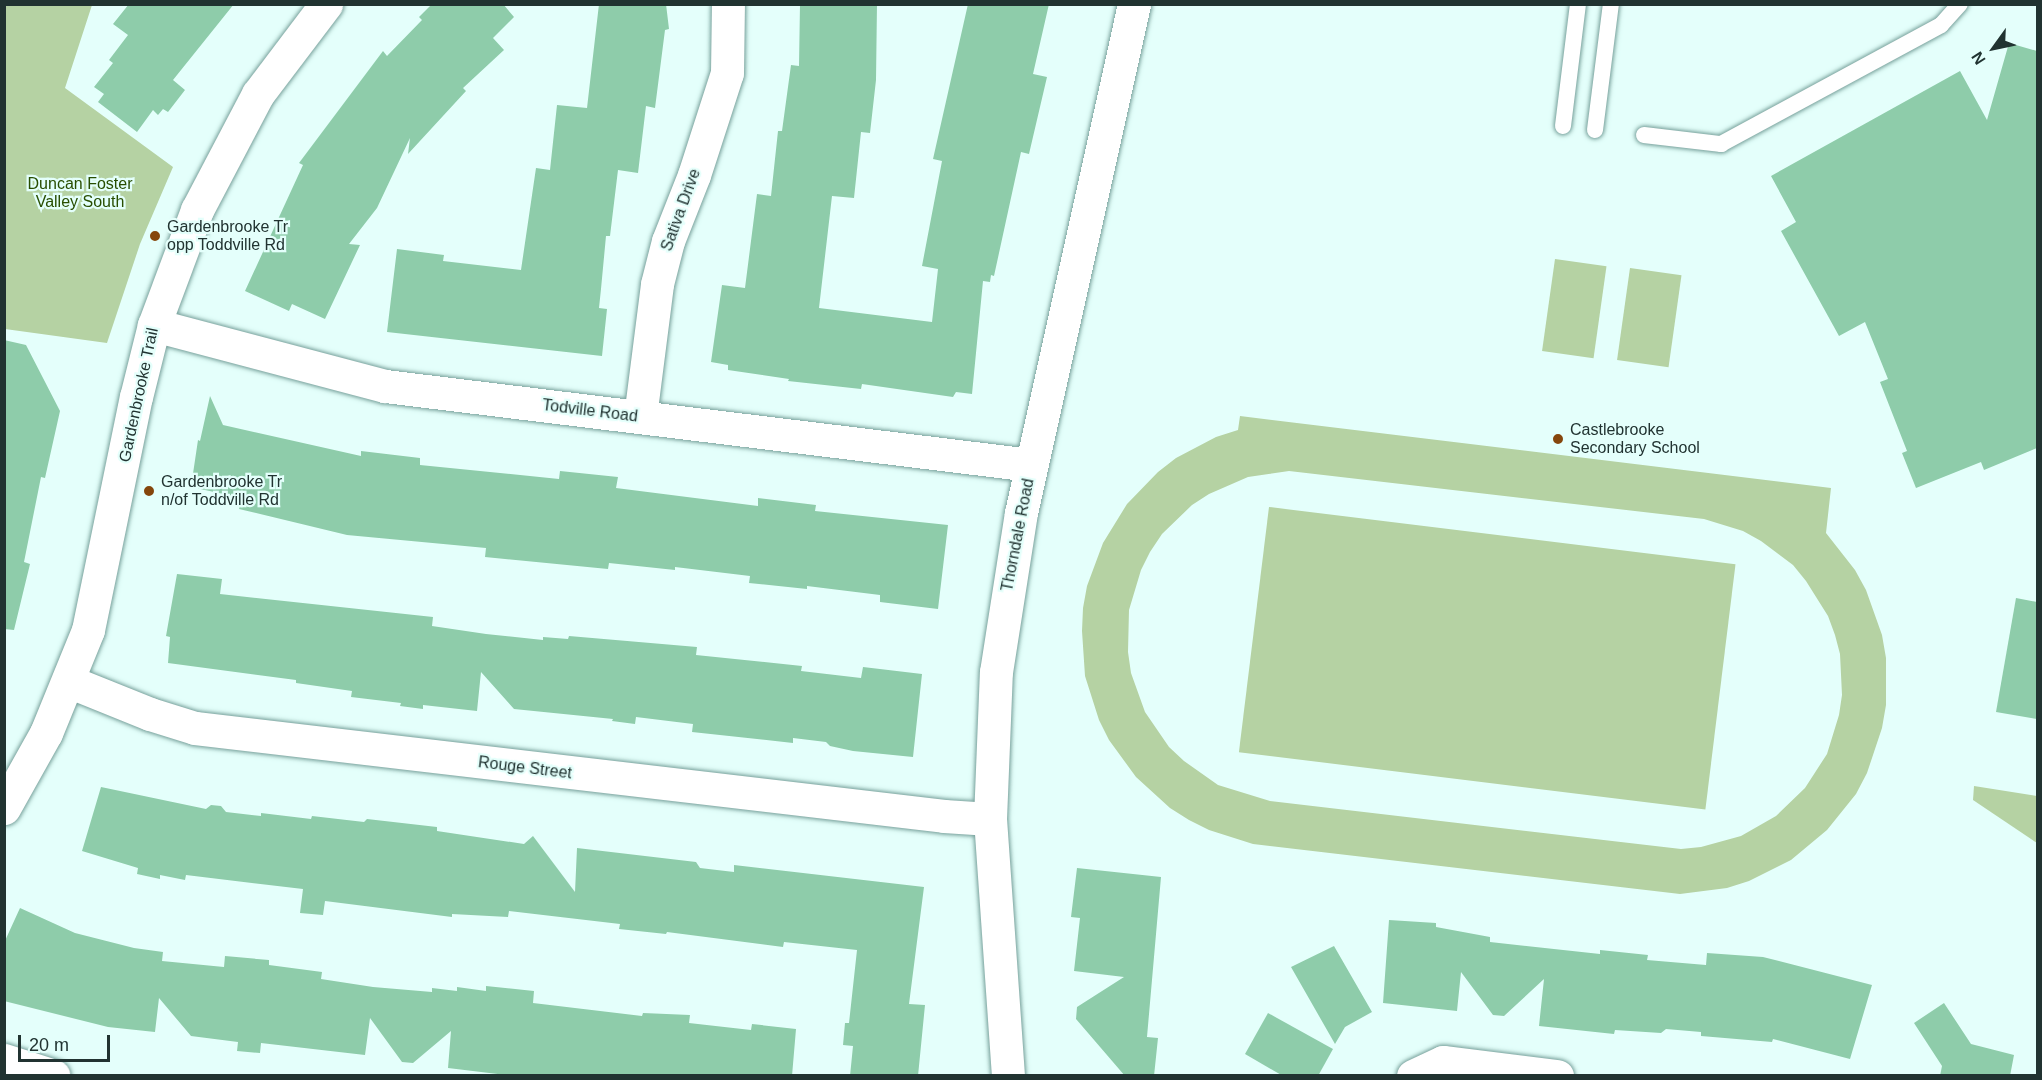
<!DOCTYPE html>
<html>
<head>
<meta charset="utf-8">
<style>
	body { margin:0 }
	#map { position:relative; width:2042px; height:1080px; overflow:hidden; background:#e4fffb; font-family:Helvetica,sans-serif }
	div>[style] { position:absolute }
	.green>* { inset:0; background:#b5d2a3; transform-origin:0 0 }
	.building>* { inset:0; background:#8eccaa }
	.roads { filter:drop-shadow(0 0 2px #77a19b) drop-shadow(0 0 2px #77a19b) }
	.service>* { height:16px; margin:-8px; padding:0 8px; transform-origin:8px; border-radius:8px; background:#fff }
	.minor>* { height:33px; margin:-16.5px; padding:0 16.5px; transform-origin:16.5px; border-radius:16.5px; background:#fff }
	.tertiary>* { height:33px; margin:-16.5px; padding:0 16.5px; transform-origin:16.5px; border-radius:16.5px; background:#fff }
	.dots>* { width:16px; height:16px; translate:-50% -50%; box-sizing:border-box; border:3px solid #e4fffb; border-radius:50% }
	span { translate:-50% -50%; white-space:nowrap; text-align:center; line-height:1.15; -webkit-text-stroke:4.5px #e4fffb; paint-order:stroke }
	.park-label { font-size:16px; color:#284e00 }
	.street-label { font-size:16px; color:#213331 }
	.poi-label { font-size:16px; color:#213331 }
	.left { translate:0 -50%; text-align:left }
	.frame { position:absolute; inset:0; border:6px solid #213331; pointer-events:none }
	.north { position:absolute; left:1964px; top:18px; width:60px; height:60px; -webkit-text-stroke:4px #e4fffb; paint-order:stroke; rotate:237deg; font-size:16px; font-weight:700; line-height:24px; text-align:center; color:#213331 }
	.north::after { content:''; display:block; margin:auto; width:21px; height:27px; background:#213331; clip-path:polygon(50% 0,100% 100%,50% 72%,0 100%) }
	.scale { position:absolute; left:18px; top:1035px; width:92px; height:27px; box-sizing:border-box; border:3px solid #213331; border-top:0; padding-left:8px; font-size:18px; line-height:21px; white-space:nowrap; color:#213331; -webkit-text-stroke:4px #e4fffb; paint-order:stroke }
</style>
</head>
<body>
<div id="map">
	<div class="green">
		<i style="clip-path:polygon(5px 4px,92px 5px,65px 88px,173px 167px,140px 244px,107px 343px,5px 329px)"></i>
		<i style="left:1555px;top:259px;width:52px;height:93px;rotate:8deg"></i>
		<i style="left:1630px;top:268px;width:52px;height:93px;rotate:8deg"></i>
		<i style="clip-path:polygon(evenodd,1240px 416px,1831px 488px,1826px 533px,1855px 570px,1866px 590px,1882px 635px,1886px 658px,1886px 705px,1882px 728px,1867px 773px,1856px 794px,1827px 830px,1791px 860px,1749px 881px,1727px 888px,1680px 894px,1253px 844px,1209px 830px,1189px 820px,1170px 808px,1136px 777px,1109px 740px,1099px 720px,1085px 676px,1082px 631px,1083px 608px,1087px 586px,1103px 543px,1127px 504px,1158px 472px,1176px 458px,1216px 437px,1238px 430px,1240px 416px,1289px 471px,1704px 519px,1743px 531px,1761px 541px,1793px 565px,1806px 581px,1828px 616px,1835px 635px,1840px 654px,1842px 695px,1839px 715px,1827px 754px,1805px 788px,1776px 816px,1741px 836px,1701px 847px,1681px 849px,1270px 801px,1218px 785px,1184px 761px,1169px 747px,1145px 712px,1131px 673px,1128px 652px,1129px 610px,1141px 570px,1150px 552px,1162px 534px,1192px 505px,1209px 494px,1248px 477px,1289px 471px)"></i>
		<i style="left:1269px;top:507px;width:470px;height:247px;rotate:7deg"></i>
		<i style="clip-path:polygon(1974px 786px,2037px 796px,2037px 843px,1973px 800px)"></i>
	</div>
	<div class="building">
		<i style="clip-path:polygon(129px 4px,234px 4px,173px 80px,185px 90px,168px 112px,163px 109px,158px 115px,153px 110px,137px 132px,98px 102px,104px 94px,94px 87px,113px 63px,109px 60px,128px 35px,113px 24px)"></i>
		<i style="clip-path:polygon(432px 4px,503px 4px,514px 17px,493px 38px,504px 50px,463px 88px,466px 91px,408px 154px,410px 138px,377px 208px,349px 244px,360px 245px,325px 319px,292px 304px,289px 311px,245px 291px,303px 165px,299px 163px,383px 51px,387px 56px,422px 20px,419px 17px)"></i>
		<i style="clip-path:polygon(599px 4px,666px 4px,669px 29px,665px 30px,655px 108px,646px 106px,638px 173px,618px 170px,610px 236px,606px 236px,601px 289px,599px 308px,607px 309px,602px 356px,387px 332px,397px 249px,444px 255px,443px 261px,521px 270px,536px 168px,550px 170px,557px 105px,587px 108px)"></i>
		<i style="clip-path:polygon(800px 4px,877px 4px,876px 80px,870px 133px,861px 132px,854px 198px,832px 196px,819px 308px,932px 322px,938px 269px,922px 266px,942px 161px,933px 159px,968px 4px,1049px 4px,1033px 74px,1047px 77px,1029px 154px,1021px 152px,994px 276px,991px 275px,990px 282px,983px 281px,972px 394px,956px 392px,953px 397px,862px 384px,861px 389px,788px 381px,789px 379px,728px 370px,728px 365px,711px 362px,722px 285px,745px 288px,757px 194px,771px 196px,778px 131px,782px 131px,791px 65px,799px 66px)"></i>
		<i style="clip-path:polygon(2009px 43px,2037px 51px,2037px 448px,1984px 470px,1981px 462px,1916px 488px,1902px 453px,1907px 451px,1880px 382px,1888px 379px,1865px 322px,1839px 336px,1781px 231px,1796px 222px,1771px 176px,1960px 71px,1987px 120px)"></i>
		<i style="clip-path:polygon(4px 340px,26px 345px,60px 411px,45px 478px,41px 477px,24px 562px,30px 564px,14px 630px,4px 629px)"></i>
		<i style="clip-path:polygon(210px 396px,223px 425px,361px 456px,361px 451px,420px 458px,420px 465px,559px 479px,560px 471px,618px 477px,616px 488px,758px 506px,758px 498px,816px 505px,815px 511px,948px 525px,938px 609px,880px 602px,880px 595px,807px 586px,807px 589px,749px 583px,750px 576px,675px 567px,675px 570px,609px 563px,608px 569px,485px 557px,486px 548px,347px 535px,239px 509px,242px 498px,191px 487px,198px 440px,200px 441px)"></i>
		<i style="clip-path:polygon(177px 574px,222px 579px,220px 594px,433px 617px,432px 626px,486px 634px,543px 640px,543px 637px,568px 639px,569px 636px,697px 647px,696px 655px,802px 666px,801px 671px,861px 678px,863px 667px,922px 674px,913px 757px,853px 751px,830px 746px,826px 742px,793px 738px,793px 743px,692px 732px,693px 724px,636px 717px,635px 724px,612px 721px,613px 719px,514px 709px,481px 672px,477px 711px,423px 705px,423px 709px,400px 706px,401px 703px,351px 697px,352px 691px,296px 683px,296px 680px,168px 663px,170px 637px,166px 636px)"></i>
		<i style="clip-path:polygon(2016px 598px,2037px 602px,2037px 719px,1996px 712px)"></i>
		<i style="clip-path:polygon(101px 787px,206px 809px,211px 805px,221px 806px,226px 812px,261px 816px,261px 813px,311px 819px,312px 816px,364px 822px,367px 819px,437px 827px,437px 831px,524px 844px,533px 836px,575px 892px,577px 848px,696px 862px,700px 868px,734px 872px,734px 865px,924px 887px,909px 1004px,925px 1005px,918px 1076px,850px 1076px,853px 1046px,843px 1045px,845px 1023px,849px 1023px,857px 950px,784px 942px,783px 947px,667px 932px,666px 934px,619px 929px,620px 924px,509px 911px,508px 917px,452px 914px,452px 917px,325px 901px,323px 915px,300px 913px,303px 889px,186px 875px,185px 880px,160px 875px,160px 879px,137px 874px,138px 868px,82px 851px)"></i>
		<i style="clip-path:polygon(1077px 868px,1161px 877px,1147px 1037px,1158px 1038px,1154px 1076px,1125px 1076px,1076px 1019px,1077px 1007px,1124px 977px,1074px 971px,1080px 918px,1071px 917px)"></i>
		<i style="clip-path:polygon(20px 908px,75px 933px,134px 948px,163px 952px,162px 961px,224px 967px,225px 956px,269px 960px,269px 965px,322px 972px,321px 979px,373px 987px,432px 992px,432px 988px,457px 991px,457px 987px,486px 991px,486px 986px,534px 991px,533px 1003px,642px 1016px,643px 1013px,690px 1015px,689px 1023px,751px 1030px,752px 1024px,796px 1029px,792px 1076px,514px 1076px,448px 1068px,451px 1031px,413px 1063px,402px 1062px,370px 1018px,365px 1055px,261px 1043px,260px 1053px,237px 1051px,238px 1042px,191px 1036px,159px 998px,155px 1032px,108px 1027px,4px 1001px,4px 943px)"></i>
		<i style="clip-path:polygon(1389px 920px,1436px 923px,1436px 927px,1490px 937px,1490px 942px,1600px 954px,1600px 950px,1648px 955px,1647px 960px,1706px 965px,1707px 953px,1763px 957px,1872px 985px,1850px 1059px,1773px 1039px,1772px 1042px,1701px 1036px,1701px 1032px,1666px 1029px,1661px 1033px,1615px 1030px,1614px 1034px,1539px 1026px,1544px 979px,1504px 1016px,1493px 1015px,1461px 972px,1457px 1011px,1383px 1003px)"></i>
		<i style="clip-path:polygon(1334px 946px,1372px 1012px,1345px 1027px,1335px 1044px,1291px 967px)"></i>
		<i style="clip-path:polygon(1944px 1003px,1971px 1044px,2014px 1055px,2010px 1076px,1940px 1076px,1942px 1066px,1914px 1023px)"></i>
		<i style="clip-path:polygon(1268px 1013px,1333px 1049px,1318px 1076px,1283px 1076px,1245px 1054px)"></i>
	</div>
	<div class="roads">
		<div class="service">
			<i style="left:1563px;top:126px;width:123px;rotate:-83deg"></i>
			<i style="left:1595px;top:130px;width:127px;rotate:-82.8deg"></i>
			<i style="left:1644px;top:135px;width:78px;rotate:6.7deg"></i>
			<i style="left:1721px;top:144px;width:250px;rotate:-28.4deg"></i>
			<i style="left:1941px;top:25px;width:28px;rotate:-48deg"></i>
		</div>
		<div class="minor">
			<i style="left:154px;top:325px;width:239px;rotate:14.8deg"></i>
			<i style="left:385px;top:386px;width:651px;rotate:6.97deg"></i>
			<i style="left:640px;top:417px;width:134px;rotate:-82.7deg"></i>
			<i style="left:657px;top:284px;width:44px;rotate:-75.7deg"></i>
			<i style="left:668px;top:241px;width:71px;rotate:-68.5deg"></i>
			<i style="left:694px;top:175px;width:107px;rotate:-72.1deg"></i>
			<i style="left:727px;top:73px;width:69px;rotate:-89.2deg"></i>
			<i style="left:68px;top:681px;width:88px;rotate:21.9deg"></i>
			<i style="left:150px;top:714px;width:47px;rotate:17.3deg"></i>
			<i style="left:195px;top:728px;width:754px;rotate:6.7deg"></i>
			<i style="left:944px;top:816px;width:46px;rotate:3.7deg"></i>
			<i style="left:4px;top:1060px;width:52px;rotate:17.7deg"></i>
			<i style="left:1413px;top:1076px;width:33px;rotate:-25deg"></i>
			<i style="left:1443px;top:1062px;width:115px;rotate:7deg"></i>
		</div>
		<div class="tertiary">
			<i style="left:4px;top:808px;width:86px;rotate:-60.8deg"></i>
			<i style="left:46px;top:733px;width:111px;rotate:-67.8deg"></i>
			<i style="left:88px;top:630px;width:238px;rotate:-78.4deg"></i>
			<i style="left:136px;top:397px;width:74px;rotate:-76deg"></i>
			<i style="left:154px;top:325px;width:123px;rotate:-69.5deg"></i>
			<i style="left:197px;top:210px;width:131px;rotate:-62.3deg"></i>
			<i style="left:258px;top:94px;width:113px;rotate:-52.9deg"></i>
			<i style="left:1008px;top:1076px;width:258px;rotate:-94deg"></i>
			<i style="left:990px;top:819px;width:147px;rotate:-87.7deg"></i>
			<i style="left:996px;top:672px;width:161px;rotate:-81.1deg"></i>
			<i style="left:1021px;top:513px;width:521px;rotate:-77.48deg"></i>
		</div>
	</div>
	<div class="dots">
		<i style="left:155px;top:236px;background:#85460c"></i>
		<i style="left:1558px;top:439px;background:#85460c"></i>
		<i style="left:149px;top:491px;background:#85460c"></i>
	</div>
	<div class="park-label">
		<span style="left:80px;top:193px">Duncan Foster<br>Valley South</span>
	</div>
	<div class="street-label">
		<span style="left:681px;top:210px;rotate:-70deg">Sativa Drive</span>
		<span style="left:139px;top:395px;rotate:-78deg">Gardenbrooke Trail</span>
		<span style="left:590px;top:411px;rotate:7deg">Todville Road</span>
		<span style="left:1018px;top:535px;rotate:-79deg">Thorndale Road</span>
		<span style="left:525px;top:768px;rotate:7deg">Rouge Street</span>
	</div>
	<div class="poi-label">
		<span class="left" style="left:167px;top:236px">Gardenbrooke Tr<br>opp Toddville Rd</span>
		<span class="left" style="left:1570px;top:439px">Castlebrooke<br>Secondary School</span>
		<span class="left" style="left:161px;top:491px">Gardenbrooke Tr<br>n/of Toddville Rd</span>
	</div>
	<div class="frame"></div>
	<div class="north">N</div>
	<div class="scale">20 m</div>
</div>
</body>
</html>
